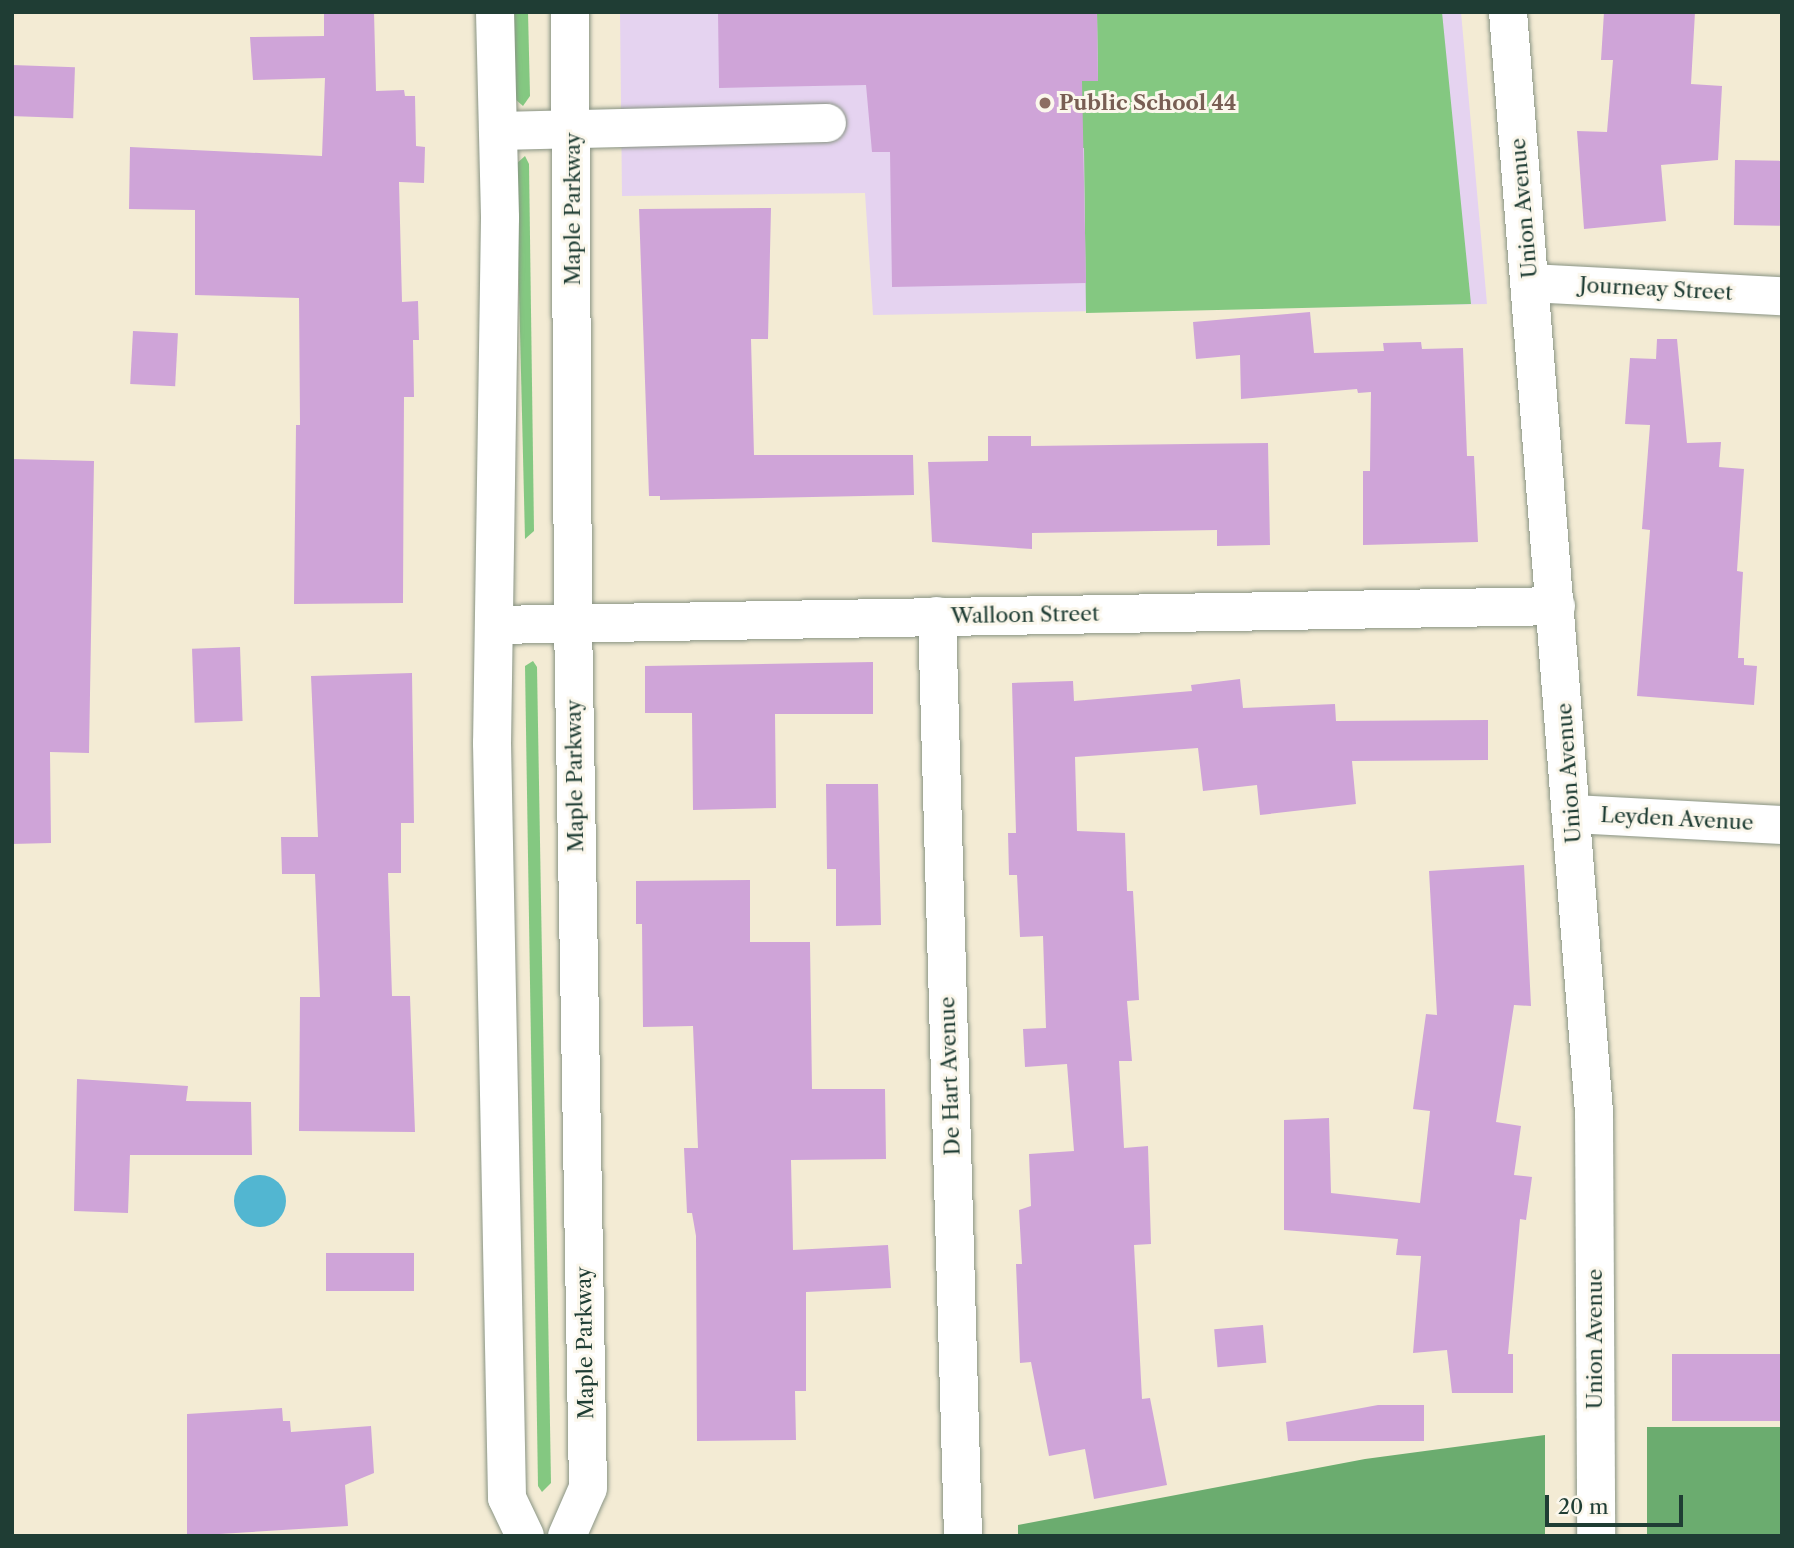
<!DOCTYPE html>
<html>
<head>
<meta charset="utf-8">
<style>
	body { margin:0 }
	#map { position:relative; width:1794px; height:1548px; overflow:hidden; background:#f3ebd4; font-family:"Libre Caslon Text",serif }
	div>[style] { position:absolute }
	.built>* { inset:0; background:#e5d3f0 }
	.green>* { inset:0; background:#84c881 }
	.forest>* { inset:0; background:#6bac6f; transform-origin:0 0 }
	.water>* { inset:0; background:#52b6d1 }
	.round { border-radius:50% }
	.building>* { inset:0; background:#cfa4d8; transform-origin:0 0 }
	.roads { filter:drop-shadow(0 0 2px #899484) drop-shadow(0 0 2px #899484) }
	.minor>* { height:38px; margin:-19px; padding:0 19px; transform-origin:19px; border-radius:19px; background:#fff }
	.dots>* { width:19px; height:19px; translate:-50% -50%; box-sizing:border-box; border:4px solid #fbf7ec; border-radius:50% }
	span { translate:-50% -50%; white-space:nowrap; text-align:center; line-height:1.15; -webkit-text-stroke:6px #fbf7ec; paint-order:stroke }
	.education-label { font-size:21px; color:#785e54; font-weight:700 }
	.left { translate:0 -50%; text-align:left }
	.street-label { font-size:21px; color:#1f3d34 }
	.frame { position:absolute; inset:0; border:14px solid #1f3d34; pointer-events:none }
	.scale { position:absolute; left:1545px; top:1495px; width:138px; height:32px; box-sizing:border-box; border:4px solid #1f3d34; border-top:0; padding-left:9px; font-size:21px; line-height:24px; white-space:nowrap; color:#1f3d34; -webkit-text-stroke:5px #fbf7ec; paint-order:stroke }
</style>
</head>
<body>
<div id="map">
	<div class="built">
		<i style="clip-path:polygon(620px 12px,1461px 12px,1487px 304px,873px 315px,865px 193px,622px 196px)"></i>
	</div>
	<div class="green">
		<i style="clip-path:polygon(514px 12px,528px 12px,530px 96px,523px 106px,515px 99px)"></i>
		<i style="clip-path:polygon(1097px 12px,1442px 12px,1471px 304px,1086px 313px,1084px 148px,910px 151px,914px 84px,1098px 80px)"></i>
		<i style="clip-path:polygon(525px 156px,529px 164px,534px 531px,525px 539px,516px 164px)"></i>
		<i style="clip-path:polygon(533px 661px,537px 667px,551px 1483px,542px 1492px,538px 1486px,525px 666px)"></i>
	</div>
	<div class="forest">
		<i style="left:1782px;top:1427px;width:109px;height:135px;rotate:90deg"></i>
		<i style="clip-path:polygon(1545px 1435px,1545px 1536px,1018px 1536px,1018px 1525px,1365px 1459px)"></i>
	</div>
	<div class="water">
		<i class="round" style="left:234px;top:1175px;width:52px;height:52px"></i>
	</div>
	<div class="building">
		<i style="clip-path:polygon(324px 12px,374px 12px,376px 91px,404px 90px,405px 96px,415px 96px,416px 146px,425px 147px,424px 183px,399px 182px,402px 302px,418px 301px,419px 340px,413px 340px,414px 397px,404px 397px,403px 603px,294px 604px,296px 425px,300px 425px,299px 298px,195px 295px,195px 210px,129px 209px,130px 147px,322px 156px,325px 78px,253px 80px,250px 37px,324px 36px)"></i>
		<i style="clip-path:polygon(718px 12px,1097px 12px,1098px 81px,1082px 81px,1086px 283px,892px 287px,890px 152px,872px 152px,866px 85px,719px 88px)"></i>
		<i style="clip-path:polygon(1604px 12px,1695px 12px,1691px 84px,1722px 86px,1718px 160px,1661px 165px,1666px 221px,1584px 229px,1577px 131px,1607px 132px,1613px 60px,1601px 60px)"></i>
		<i style="left:12px;top:65px;width:63px;height:51px;rotate:2deg"></i>
		<i style="left:1735px;top:160px;width:46px;height:65px;rotate:1deg"></i>
		<i style="clip-path:polygon(771px 208px,768px 339px,751px 339px,754px 455px,913px 455px,914px 495px,660px 500px,660px 496px,649px 496px,639px 209px)"></i>
		<i style="clip-path:polygon(1310px 312px,1314px 353px,1384px 351px,1383px 343px,1421px 342px,1422px 349px,1463px 348px,1467px 456px,1474px 456px,1478px 542px,1363px 545px,1363px 471px,1370px 471px,1371px 392px,1358px 393px,1357px 389px,1241px 399px,1240px 355px,1196px 359px,1193px 322px)"></i>
		<i style="left:133px;top:331px;width:45px;height:53px;rotate:3deg"></i>
		<i style="clip-path:polygon(1657px 339px,1677px 339px,1687px 443px,1721px 442px,1719px 467px,1744px 469px,1737px 571px,1743px 572px,1738px 658px,1744px 658px,1744px 665px,1757px 666px,1754px 705px,1637px 696px,1650px 530px,1642px 529px,1650px 425px,1625px 424px,1630px 358px,1656px 359px)"></i>
		<i style="clip-path:polygon(988px 436px,1031px 436px,1031px 446px,1268px 443px,1270px 545px,1217px 546px,1217px 530px,1032px 533px,1032px 549px,932px 542px,928px 462px,988px 461px)"></i>
		<i style="clip-path:polygon(12px 459px,94px 461px,89px 753px,50px 752px,51px 843px,12px 844px)"></i>
		<i style="left:240px;top:647px;width:74px;height:48px;rotate:88deg"></i>
		<i style="clip-path:polygon(873px 662px,873px 714px,775px 714px,776px 808px,693px 810px,692px 713px,645px 713px,645px 666px)"></i>
		<i style="clip-path:polygon(412px 673px,414px 823px,401px 823px,401px 873px,388px 873px,392px 996px,410px 996px,415px 1132px,299px 1131px,300px 997px,320px 997px,315px 874px,282px 874px,281px 837px,318px 837px,311px 676px)"></i>
		<i style="clip-path:polygon(1240px 679px,1243px 708px,1335px 704px,1336px 721px,1488px 720px,1488px 760px,1352px 761px,1356px 804px,1260px 815px,1257px 785px,1203px 791px,1198px 748px,1075px 757px,1077px 831px,1125px 833px,1127px 891px,1133px 891px,1139px 1000px,1127px 1001px,1132px 1061px,1119px 1061px,1124px 1148px,1148px 1146px,1151px 1244px,1134px 1245px,1142px 1399px,1150px 1398px,1167px 1485px,1094px 1499px,1085px 1449px,1049px 1456px,1031px 1362px,1020px 1363px,1016px 1264px,1022px 1264px,1019px 1210px,1031px 1206px,1029px 1154px,1074px 1151px,1067px 1064px,1025px 1067px,1023px 1029px,1046px 1028px,1043px 936px,1020px 937px,1017px 875px,1009px 875px,1008px 833px,1016px 833px,1012px 683px,1073px 681px,1074px 701px,1192px 691px,1191px 685px)"></i>
		<i style="clip-path:polygon(826px 784px,878px 784px,881px 925px,836px 926px,836px 869px,827px 869px)"></i>
		<i style="clip-path:polygon(1524px 865px,1531px 1006px,1514px 1005px,1496px 1122px,1521px 1126px,1514px 1175px,1532px 1177px,1526px 1220px,1520px 1219px,1508px 1354px,1513px 1354px,1513px 1393px,1452px 1393px,1447px 1350px,1413px 1353px,1421px 1256px,1396px 1255px,1398px 1239px,1284px 1230px,1284px 1120px,1329px 1118px,1331px 1193px,1420px 1203px,1430px 1111px,1413px 1109px,1426px 1014px,1437px 1015px,1429px 871px)"></i>
		<i style="clip-path:polygon(750px 880px,750px 942px,810px 942px,812px 1089px,885px 1089px,886px 1159px,791px 1160px,793px 1250px,888px 1245px,891px 1288px,806px 1292px,806px 1391px,795px 1391px,796px 1440px,697px 1441px,696px 1236px,692px 1213px,687px 1213px,684px 1148px,698px 1148px,693px 1026px,643px 1027px,642px 924px,636px 924px,636px 881px)"></i>
		<i style="clip-path:polygon(77px 1079px,188px 1086px,186px 1101px,251px 1102px,252px 1155px,130px 1155px,128px 1213px,74px 1211px)"></i>
		<i style="left:414px;top:1253px;width:38px;height:88px;rotate:90deg"></i>
		<i style="left:1263px;top:1325px;width:38px;height:49px;rotate:85deg"></i>
		<i style="left:1782px;top:1354px;width:67px;height:110px;rotate:90deg"></i>
		<i style="clip-path:polygon(1378px 1405px,1424px 1405px,1424px 1441px,1288px 1441px,1286px 1422px)"></i>
		<i style="clip-path:polygon(282px 1408px,283px 1421px,290px 1421px,291px 1432px,371px 1426px,374px 1473px,345px 1485px,348px 1526px,187px 1536px,187px 1414px)"></i>
	</div>
	<div class="roads">
		<div class="minor">
			<i style="left:495px;top:12px;width:206px;rotate:88.6deg"></i>
			<i style="left:500px;top:218px;width:525px;rotate:90.87deg"></i>
			<i style="left:492px;top:743px;width:755px;rotate:88.86deg"></i>
			<i style="left:507px;top:1498px;width:42px;rotate:64.7deg"></i>
			<i style="left:1508px;top:12px;width:1103px;rotate:85.53deg"></i>
			<i style="left:1594px;top:1112px;width:424px;rotate:89.7deg"></i>
			<i style="left:498px;top:131px;width:329px;rotate:-1.4deg"></i>
			<i style="left:1530px;top:283px;width:252px;rotate:3deg"></i>
			<i style="left:937px;top:616px;width:920px;rotate:88.38deg"></i>
			<i style="left:494px;top:625px;width:1062px;rotate:-1.02deg"></i>
			<i style="left:1573px;top:814px;width:209px;rotate:3deg"></i>
			<i style="left:567px;top:1536px;width:52px;rotate:-66.4deg"></i>
			<i style="left:588px;top:1488px;width:865px;rotate:-90.99deg"></i>
			<i style="left:573px;top:623px;width:611px;rotate:-90.28deg"></i>
		</div>
	</div>
	<div class="dots">
		<i style="left:1045px;top:103px;background:#8d6e63"></i>
	</div>
	<div class="education-label">
		<span class="left" style="left:1059px;top:103px">Public School 44</span>
	</div>
	<div class="street-label">
		<span style="left:1524px;top:208px;rotate:-95deg">Union Avenue</span>
		<span style="left:573px;top:209px;rotate:-90deg">Maple Parkway</span>
		<span style="left:1656px;top:289px;rotate:3deg">Journeay Street</span>
		<span style="left:1025px;top:615px;rotate:-1deg">Walloon Street</span>
		<span style="left:1569px;top:773px;rotate:-94deg">Union Avenue</span>
		<span style="left:575px;top:776px;rotate:-91deg">Maple Parkway</span>
		<span style="left:1677px;top:819px;rotate:3deg">Leyden Avenue</span>
		<span style="left:950px;top:1076px;rotate:-92deg">De Hart Avenue</span>
		<span style="left:1595px;top:1339px;rotate:-90deg">Union Avenue</span>
		<span style="left:585px;top:1343px;rotate:-91deg">Maple Parkway</span>
	</div>
	<div class="frame"></div>
	<div class="scale">20 m</div>
</div>
</body>
</html>
